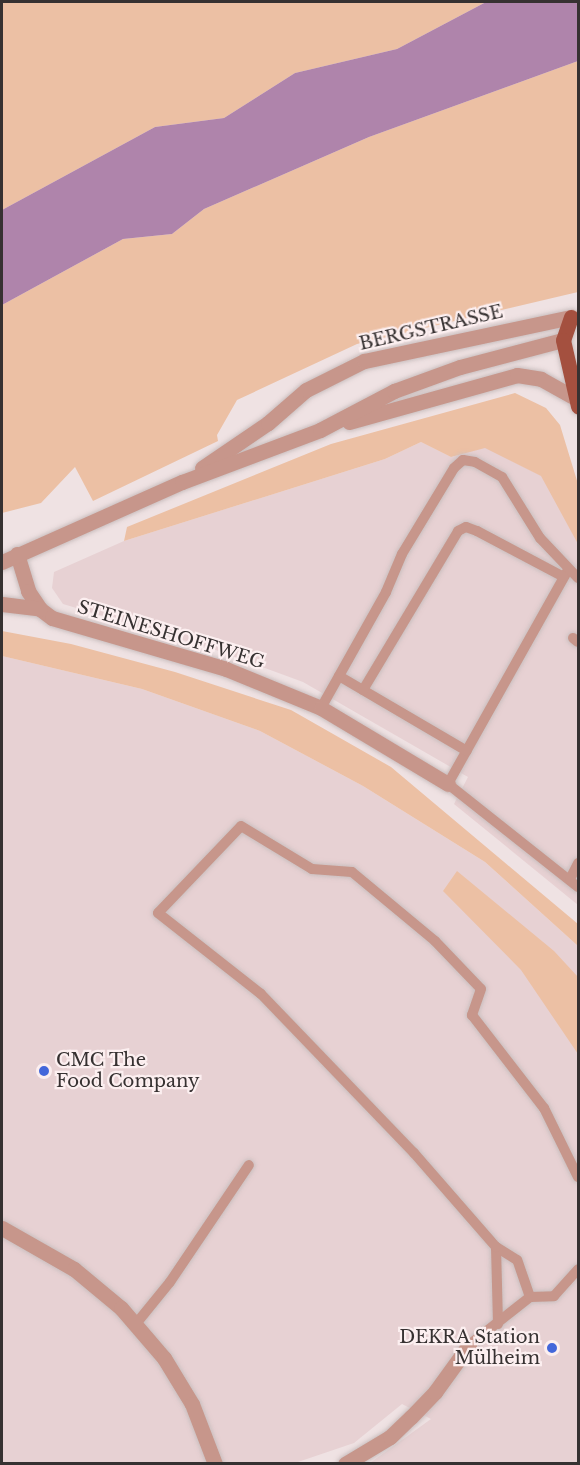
<!DOCTYPE html>
<html>
<head>
<meta charset="utf-8">
<style>
	body { margin:0 }
	#map { position:relative; width:580px; height:1465px; overflow:hidden; background:#efe2e3; font-family:"Libre Baskerville",serif }
	div>[style] { position:absolute }
	.built>* { inset:0; background:#e7d1d3 }
	.green>* { inset:0; background:#ecc0a4 }
	.water>* { inset:0; background:#af84ab }
	.roads { filter:drop-shadow(0 0 2px #cabfbf) drop-shadow(0 0 2px #cabfbf) }
	.service>* { height:10px; margin:-5px; padding:0 5px; transform-origin:5px; border-radius:5px; background:#c7968b }
	.minor>* { height:15px; margin:-7.5px; padding:0 7.5px; transform-origin:7.5px; border-radius:7.5px; background:#c7968b }
	.primary>* { height:15px; margin:-7.5px; padding:0 7.5px; transform-origin:7.5px; border-radius:7.5px; background:#a4503f }
	.dots>* { width:16px; height:16px; translate:-50% -50%; box-sizing:border-box; border:3px solid #fceff0; border-radius:50% }
	span { translate:-50% -50%; white-space:nowrap; text-align:center; line-height:1.15; -webkit-text-stroke:4.5px #fceff0; paint-order:stroke }
	.street-label { font-size:18px; color:#363131 }
	.poi-label { font-size:18px; color:#363131 }
	.left { translate:0 -50%; text-align:left }
	.right { translate:-100% -50%; text-align:right }
	.frame { position:absolute; inset:0; border:3px solid #363131; pointer-events:none }
</style>
</head>
<body>
<div id="map">
	<div class="built">
		<i style="clip-path:polygon(532px 432px,578px 544px,578px 905px,454px 804px,468px 777px,303px 682px,213px 649px,63px 604px,52px 588px,54px 572px,124px 541px,385px 459px,421px 442px,451px 457px)"></i>
		<i style="clip-path:polygon(2px 656px,142px 689px,260px 731px,363px 786px,485px 862px,578px 946px,578px 1463px,370px 1463px,431px 1419px,402px 1404px,354px 1443px,295px 1463px,2px 1464px)"></i>
	</div>
	<div class="green">
		<i style="clip-path:polygon(2px 2px,486px 2px,397px 49px,295px 73px,224px 118px,155px 127px,2px 210px)"></i>
		<i style="clip-path:polygon(578px 61px,578px 292px,357px 344px,237px 400px,217px 435px,218px 441px,93px 501px,75px 467px,41px 503px,2px 513px,2px 305px,123px 239px,172px 234px,204px 209px,369px 137px)"></i>
		<i style="clip-path:polygon(515px 393px,546px 408px,560px 425px,578px 484px,578px 544px,541px 476px,485px 448px,451px 457px,421px 442px,385px 459px,124px 541px,127px 527px,331px 444px)"></i>
		<i style="clip-path:polygon(2px 631px,71px 644px,175px 672px,291px 710px,391px 767px,578px 924px,578px 946px,485px 862px,363px 786px,260px 731px,142px 689px,2px 656px)"></i>
		<i style="clip-path:polygon(457px 871px,554px 951px,578px 977px,578px 1054px,521px 970px,443px 891px)"></i>
	</div>
	<div class="water">
		<i style="clip-path:polygon(486px 2px,578px 2px,578px 61px,369px 137px,204px 209px,172px 234px,123px 239px,2px 305px,2px 210px,155px 127px,224px 118px,295px 73px,397px 49px)"></i>
	</div>
	<div class="roads">
		<div class="service">
			<i style="left:568px;top:570px;width:245px;rotate:119.3deg"></i>
			<i style="left:448px;top:784px;width:166px;rotate:38.4deg"></i>
			<i style="left:573px;top:638px;width:6px;rotate:39deg"></i>
			<i style="left:339px;top:676px;width:148px;rotate:30.4deg"></i>
			<i style="left:363px;top:690px;width:185px;rotate:-59.1deg"></i>
			<i style="left:458px;top:531px;width:9px;rotate:-27deg"></i>
			<i style="left:466px;top:527px;width:12px;rotate:20deg"></i>
			<i style="left:477px;top:531px;width:98px;rotate:27.9deg"></i>
			<i style="left:321px;top:708px;width:133px;rotate:-60.7deg"></i>
			<i style="left:386px;top:592px;width:41px;rotate:-67.2deg"></i>
			<i style="left:402px;top:554px;width:100px;rotate:-58.8deg"></i>
			<i style="left:454px;top:468px;width:12px;rotate:-42deg"></i>
			<i style="left:463px;top:460px;width:12px;rotate:9deg"></i>
			<i style="left:475px;top:462px;width:31px;rotate:29deg"></i>
			<i style="left:502px;top:477px;width:72px;rotate:58.1deg"></i>
			<i style="left:540px;top:538px;width:55px;rotate:46.5deg"></i>
			<i style="left:570px;top:879px;width:18px;rotate:-63deg"></i>
			<i style="left:496px;top:1247px;width:77px;rotate:88.5deg"></i>
			<i style="left:530px;top:1297px;width:39px;rotate:-109deg"></i>
			<i style="left:517px;top:1260px;width:25px;rotate:-148deg"></i>
			<i style="left:496px;top:1247px;width:125px;rotate:-131.1deg"></i>
			<i style="left:414px;top:1153px;width:221px;rotate:-133.9deg"></i>
			<i style="left:261px;top:994px;width:131px;rotate:-141.8deg"></i>
			<i style="left:158px;top:913px;width:120px;rotate:-46.3deg"></i>
			<i style="left:241px;top:826px;width:83px;rotate:31.2deg"></i>
			<i style="left:312px;top:869px;width:40px;rotate:4.3deg"></i>
			<i style="left:352px;top:872px;width:108px;rotate:39.7deg"></i>
			<i style="left:435px;top:941px;width:66px;rotate:46.2deg"></i>
			<i style="left:481px;top:989px;width:28px;rotate:109deg"></i>
			<i style="left:472px;top:1015px;width:118px;rotate:52.3deg"></i>
			<i style="left:544px;top:1108px;width:77px;rotate:63.8deg"></i>
			<i style="left:135px;top:1325px;width:55px;rotate:-50.9deg"></i>
			<i style="left:170px;top:1282px;width:141px;rotate:-56deg"></i>
			<i style="left:469px;top:1345px;width:78px;rotate:-38.2deg"></i>
			<i style="left:530px;top:1297px;width:24px;rotate:-2deg"></i>
			<i style="left:554px;top:1296px;width:36px;rotate:-48deg"></i>
		</div>
		<div class="minor">
			<i style="left:349px;top:422px;width:174px;rotate:-15.6deg"></i>
			<i style="left:517px;top:375px;width:24px;rotate:9deg"></i>
			<i style="left:541px;top:379px;width:41px;rotate:29.1deg"></i>
			<i style="left:202px;top:468px;width:80px;rotate:-34.3deg"></i>
			<i style="left:268px;top:423px;width:50px;rotate:-41deg"></i>
			<i style="left:306px;top:390px;width:65px;rotate:-26.6deg"></i>
			<i style="left:364px;top:361px;width:212px;rotate:-12deg"></i>
			<i style="left:17px;top:554px;width:39px;rotate:73deg"></i>
			<i style="left:28px;top:591px;width:22px;rotate:56deg"></i>
			<i style="left:40px;top:609px;width:15px;rotate:37deg"></i>
			<i style="left:52px;top:618px;width:181px;rotate:16.3deg"></i>
			<i style="left:226px;top:669px;width:103px;rotate:22.3deg"></i>
			<i style="left:321px;top:708px;width:148px;rotate:30.9deg"></i>
			<i style="left:2px;top:562px;width:197px;rotate:-24deg"></i>
			<i style="left:182px;top:482px;width:147px;rotate:-20.6deg"></i>
			<i style="left:320px;top:430px;width:84px;rotate:-27.8deg"></i>
			<i style="left:394px;top:391px;width:70px;rotate:-20deg"></i>
			<i style="left:460px;top:367px;width:106px;rotate:-14.7deg"></i>
			<i style="left:2px;top:604px;width:38px;rotate:7deg"></i>
			<i style="left:2px;top:1228px;width:83px;rotate:29.7deg"></i>
			<i style="left:74px;top:1269px;width:61px;rotate:39.7deg"></i>
			<i style="left:121px;top:1308px;width:66px;rotate:49.3deg"></i>
			<i style="left:164px;top:1358px;width:54px;rotate:58.7deg"></i>
			<i style="left:192px;top:1404px;width:64px;rotate:69deg"></i>
			<i style="left:345px;top:1464px;width:52px;rotate:-31deg"></i>
			<i style="left:390px;top:1437px;width:29px;rotate:-44deg"></i>
			<i style="left:411px;top:1417px;width:35px;rotate:-46deg"></i>
			<i style="left:435px;top:1392px;width:58px;rotate:-54.1deg"></i>
		</div>
		<div class="primary">
			<i style="left:571px;top:317px;width:24px;rotate:109deg"></i>
			<i style="left:563px;top:340px;width:68px;rotate:77.2deg"></i>
		</div>
	</div>
	<div class="dots">
		<i style="left:44px;top:1071px;background:#4367da"></i>
		<i style="left:552px;top:1348px;background:#4367da"></i>
	</div>
	<div class="street-label">
		<span style="left:431px;top:328px;rotate:-13deg">BERGSTRASSE</span>
		<span style="left:171px;top:635px;rotate:17deg">STEINESHOFFWEG</span>
	</div>
	<div class="poi-label">
		<span class="left" style="left:56px;top:1071px">CMC The<br>Food Company</span>
		<span class="right" style="left:540px;top:1348px">DEKRA Station<br>Mülheim</span>
	</div>
	<div class="frame"></div>
</div>
</body>
</html>
